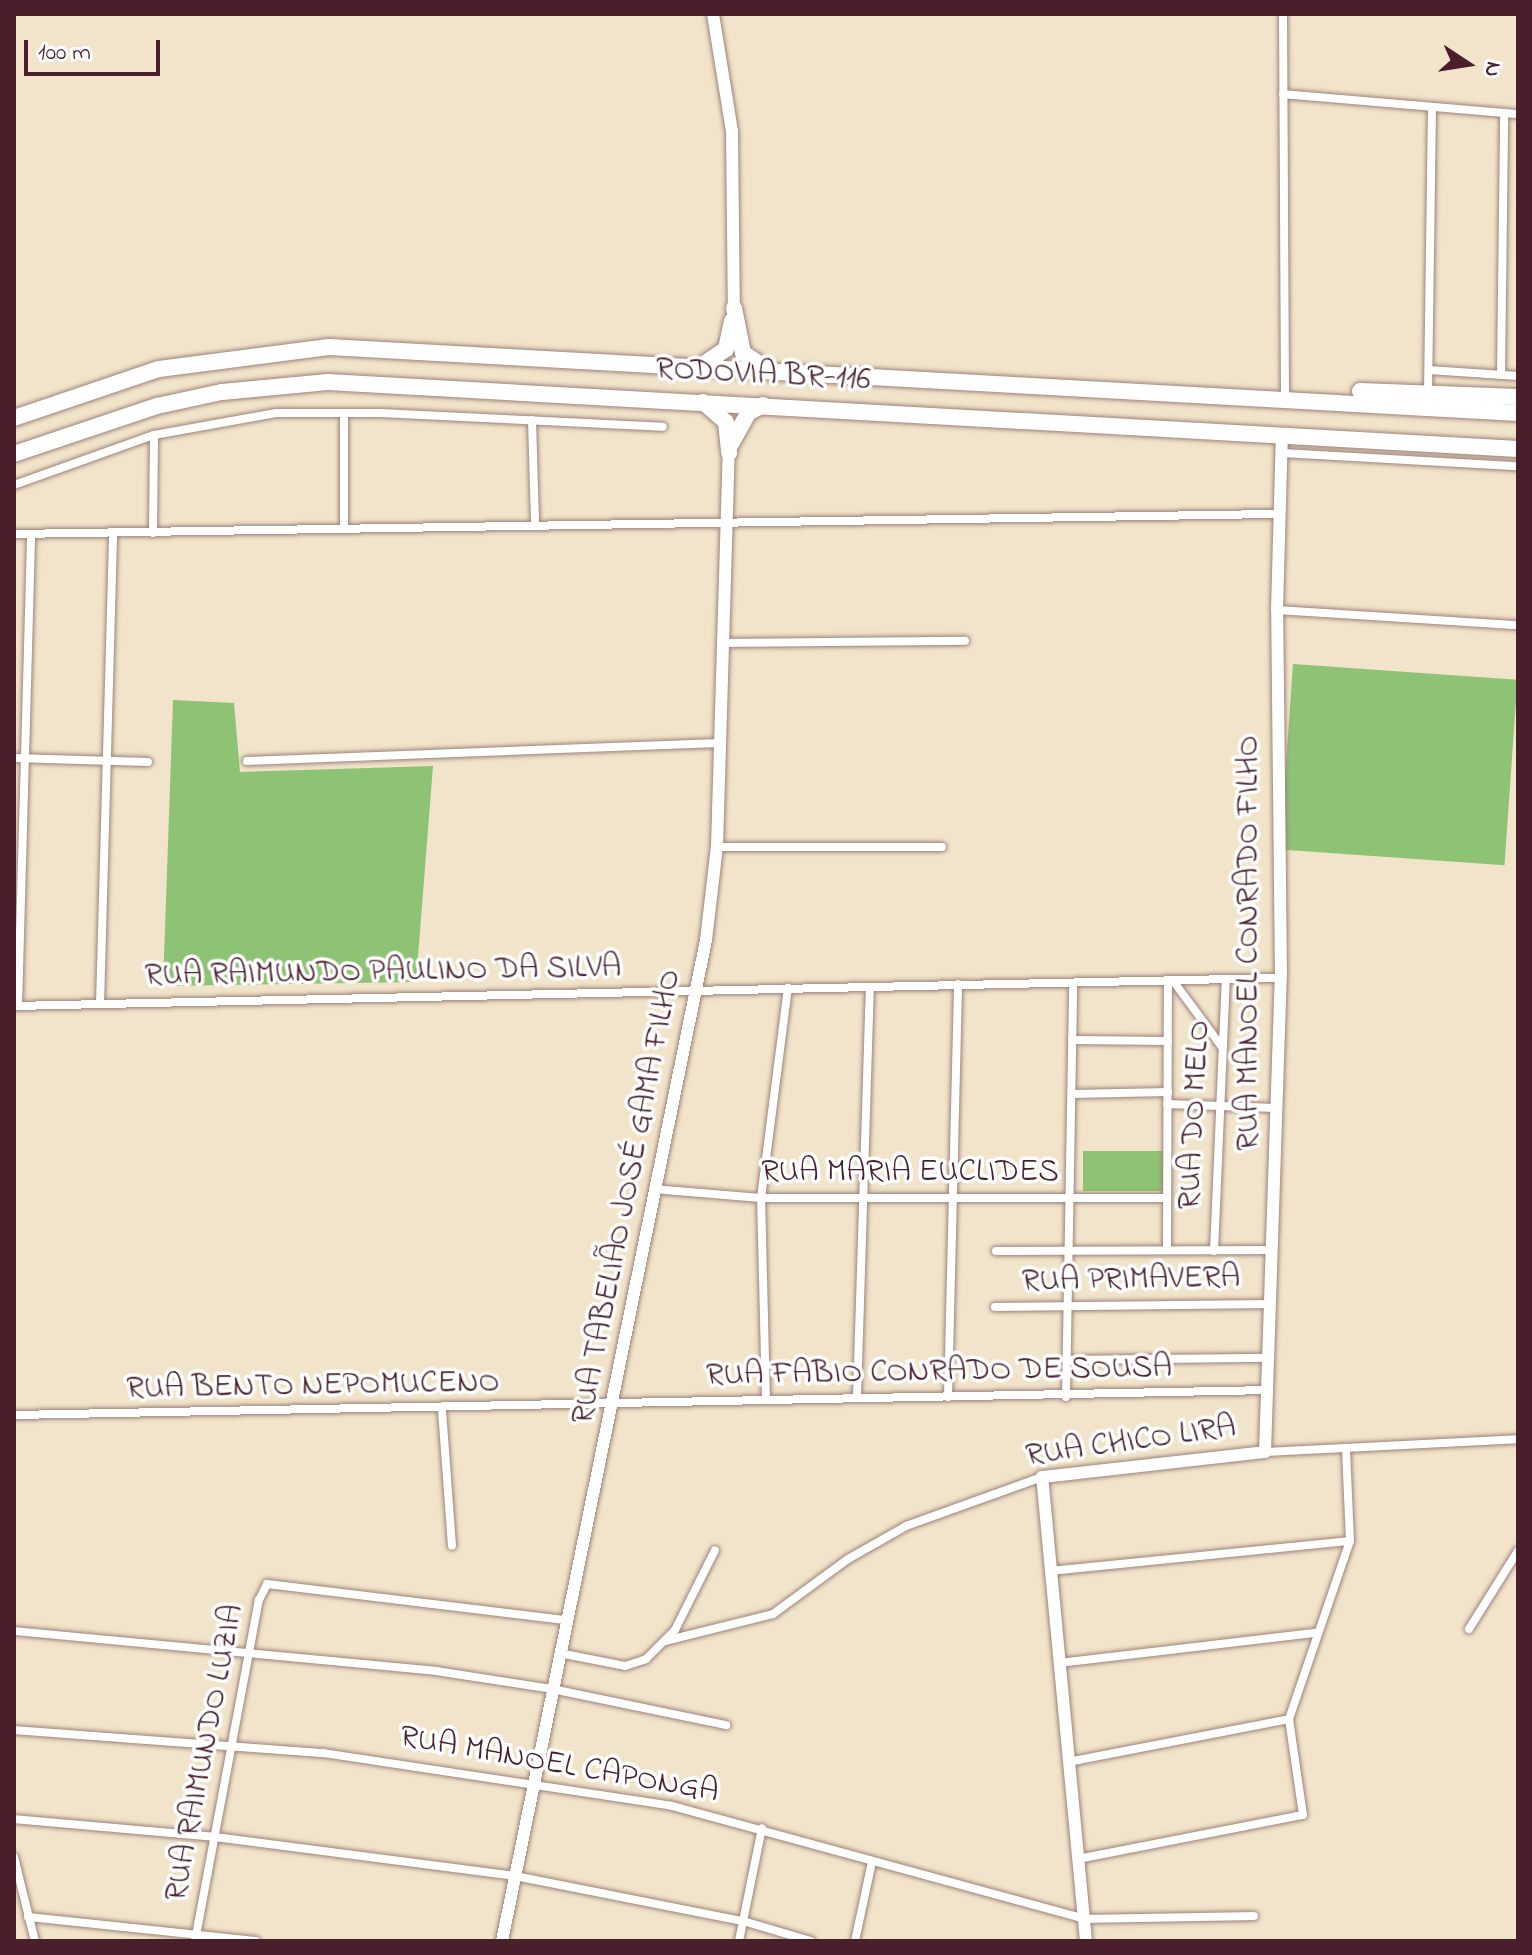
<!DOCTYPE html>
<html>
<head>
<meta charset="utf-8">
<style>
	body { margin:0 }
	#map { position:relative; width:1532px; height:1955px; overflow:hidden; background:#f1e4ca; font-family:"Indie Flower",sans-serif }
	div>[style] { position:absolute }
	.green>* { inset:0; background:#8ec375; transform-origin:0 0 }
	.roads { filter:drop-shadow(0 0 2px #9e827a) drop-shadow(0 0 2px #9e827a) }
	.street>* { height:8px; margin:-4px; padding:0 4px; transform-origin:4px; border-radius:4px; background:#fff }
	.secondary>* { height:12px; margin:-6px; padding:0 6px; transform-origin:6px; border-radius:6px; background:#fff }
	.highway>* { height:16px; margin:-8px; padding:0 8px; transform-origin:8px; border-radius:8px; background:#fff }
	span { translate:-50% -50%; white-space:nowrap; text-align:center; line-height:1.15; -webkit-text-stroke:7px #fff; paint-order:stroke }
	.street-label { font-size:32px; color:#4a1f2b }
	.frame { position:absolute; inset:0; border:16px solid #4a1f2b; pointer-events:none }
	.north { position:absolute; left:1428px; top:24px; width:80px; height:80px; -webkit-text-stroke:6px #fff; paint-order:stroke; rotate:102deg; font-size:22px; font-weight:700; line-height:32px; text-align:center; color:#4a1f2b }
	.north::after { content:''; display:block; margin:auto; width:28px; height:36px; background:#4a1f2b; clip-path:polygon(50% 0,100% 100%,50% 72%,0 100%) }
	.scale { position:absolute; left:24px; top:40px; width:136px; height:36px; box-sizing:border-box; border:4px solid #4a1f2b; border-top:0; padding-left:10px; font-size:24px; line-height:28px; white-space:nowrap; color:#4a1f2b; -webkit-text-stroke:6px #fff; paint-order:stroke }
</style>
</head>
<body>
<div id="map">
	<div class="green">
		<i style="left:1293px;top:664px;width:225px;height:186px;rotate:4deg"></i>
		<i style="clip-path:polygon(173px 700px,234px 703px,240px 772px,433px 766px,416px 982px,163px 986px)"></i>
		<i style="left:1083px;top:1151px;width:82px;height:40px"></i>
	</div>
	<div class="roads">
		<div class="street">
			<i style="left:1283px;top:14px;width:383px;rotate:89.7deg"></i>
			<i style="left:1283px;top:94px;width:236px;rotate:4.9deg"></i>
			<i style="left:1429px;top:370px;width:89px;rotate:3.9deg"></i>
			<i style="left:1501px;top:375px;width:262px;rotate:-89.3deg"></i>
			<i style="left:1428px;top:393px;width:286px;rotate:-89.2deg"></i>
			<i style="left:344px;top:413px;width:116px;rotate:90deg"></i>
			<i style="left:532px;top:420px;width:104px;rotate:88.3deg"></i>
			<i style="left:1282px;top:453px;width:236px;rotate:3.2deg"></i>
			<i style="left:14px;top:485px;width:149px;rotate:-19.7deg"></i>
			<i style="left:154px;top:435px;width:124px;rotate:-10.2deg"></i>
			<i style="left:276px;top:413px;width:104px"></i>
			<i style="left:380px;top:413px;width:283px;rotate:2.8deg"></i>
			<i style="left:153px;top:533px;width:98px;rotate:-89.4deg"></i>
			<i style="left:14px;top:534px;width:1266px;rotate:-0.91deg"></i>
			<i style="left:1277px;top:610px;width:241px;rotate:3.6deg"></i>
			<i style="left:721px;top:643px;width:244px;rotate:-0.5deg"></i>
			<i style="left:14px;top:758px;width:134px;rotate:1.7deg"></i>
			<i style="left:247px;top:761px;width:472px;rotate:-2.2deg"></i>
			<i style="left:717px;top:847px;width:225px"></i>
			<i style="left:1174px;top:982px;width:81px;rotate:53.6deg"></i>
			<i style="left:100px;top:1004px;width:471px;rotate:-88.4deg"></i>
			<i style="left:14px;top:1006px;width:1267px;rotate:-1.27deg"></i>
			<i style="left:18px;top:1006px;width:472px;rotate:-88.4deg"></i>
			<i style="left:1072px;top:1040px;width:96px;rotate:0.6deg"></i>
			<i style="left:1072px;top:1094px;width:96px;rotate:-1.2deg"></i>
			<i style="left:1167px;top:1104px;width:108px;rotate:2.1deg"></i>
			<i style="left:653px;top:1189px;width:108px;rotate:4.8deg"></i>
			<i style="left:761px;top:1198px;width:406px"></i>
			<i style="left:1167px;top:1249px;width:266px;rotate:-89.8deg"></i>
			<i style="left:996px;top:1251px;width:274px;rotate:-0.2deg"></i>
			<i style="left:1214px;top:1251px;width:271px;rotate:-87.5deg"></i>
			<i style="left:995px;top:1307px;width:273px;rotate:-0.6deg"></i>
			<i style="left:1067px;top:1360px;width:200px;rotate:-0.6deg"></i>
			<i style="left:857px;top:1397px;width:408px;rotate:-88.2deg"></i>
			<i style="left:948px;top:1397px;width:413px;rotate:-88.6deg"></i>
			<i style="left:1066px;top:1397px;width:412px;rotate:-89deg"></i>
			<i style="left:766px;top:1400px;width:202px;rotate:-91.4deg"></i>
			<i style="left:761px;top:1198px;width:212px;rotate:-82.7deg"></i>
			<i style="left:442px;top:1410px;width:136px;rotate:85.8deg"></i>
			<i style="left:14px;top:1415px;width:1252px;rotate:-1.14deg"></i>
			<i style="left:1265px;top:1452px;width:253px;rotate:-2.9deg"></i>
			<i style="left:1049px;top:1571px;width:302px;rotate:-5.7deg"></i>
			<i style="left:1469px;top:1629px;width:92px;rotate:-57.9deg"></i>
			<i style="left:14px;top:1631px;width:424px;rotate:5.4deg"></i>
			<i style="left:436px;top:1671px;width:117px;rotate:8.8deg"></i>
			<i style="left:552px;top:1689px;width:178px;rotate:11.7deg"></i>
			<i style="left:665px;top:1641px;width:111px;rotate:-14deg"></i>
			<i style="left:773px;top:1614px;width:93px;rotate:-36.3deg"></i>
			<i style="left:848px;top:1559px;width:67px;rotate:-29.6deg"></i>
			<i style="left:906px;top:1526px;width:145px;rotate:-19.8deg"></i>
			<i style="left:559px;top:1653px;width:67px;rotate:11.1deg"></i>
			<i style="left:625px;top:1666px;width:22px;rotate:-18deg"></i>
			<i style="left:646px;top:1659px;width:41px;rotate:-45deg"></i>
			<i style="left:675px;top:1630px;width:89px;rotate:-63.4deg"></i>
			<i style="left:1059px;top:1663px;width:259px;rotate:-6.7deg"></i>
			<i style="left:14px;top:1730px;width:310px;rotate:4.3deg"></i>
			<i style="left:323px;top:1753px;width:353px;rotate:8.6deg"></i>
			<i style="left:672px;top:1806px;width:427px;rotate:15.3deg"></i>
			<i style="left:1084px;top:1919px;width:170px;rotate:-1deg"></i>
			<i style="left:1068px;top:1762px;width:225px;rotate:-11deg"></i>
			<i style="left:14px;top:1819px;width:202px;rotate:5.1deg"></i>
			<i style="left:215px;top:1837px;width:303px;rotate:7.4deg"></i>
			<i style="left:515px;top:1876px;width:232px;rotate:11.2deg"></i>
			<i style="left:743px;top:1921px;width:71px;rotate:16.4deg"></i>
			<i style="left:14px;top:1857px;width:87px;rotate:76deg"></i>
			<i style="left:1078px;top:1859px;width:229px;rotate:-11.1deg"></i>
			<i style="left:1303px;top:1815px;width:97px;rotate:-98.3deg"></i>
			<i style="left:1289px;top:1719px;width:188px;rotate:-71.1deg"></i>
			<i style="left:1350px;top:1541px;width:92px;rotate:-92.5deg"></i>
			<i style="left:28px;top:1917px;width:229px;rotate:6deg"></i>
			<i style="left:195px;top:1941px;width:347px;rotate:-79.4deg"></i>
			<i style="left:259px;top:1600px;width:18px;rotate:-63deg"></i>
			<i style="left:267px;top:1584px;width:300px;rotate:6.9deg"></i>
			<i style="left:739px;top:1941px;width:115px;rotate:-78.5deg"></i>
			<i style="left:855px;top:1941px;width:81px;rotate:-77.9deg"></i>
		</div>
		<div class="secondary">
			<i style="left:713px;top:14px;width:119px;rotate:80.8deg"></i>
			<i style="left:732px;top:131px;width:177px;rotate:89.4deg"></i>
			<i style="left:502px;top:1941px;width:1022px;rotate:-78.48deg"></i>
			<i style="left:706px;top:940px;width:94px;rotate:-83.3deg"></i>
			<i style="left:717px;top:847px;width:394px;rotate:-88.3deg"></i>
			<i style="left:1086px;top:1941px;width:466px;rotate:-95.4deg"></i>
			<i style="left:1042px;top:1477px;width:224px;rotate:-6.4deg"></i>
			<i style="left:1265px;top:1452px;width:474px;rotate:-88.1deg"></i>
			<i style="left:1281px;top:978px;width:368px;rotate:-90.6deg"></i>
			<i style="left:1277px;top:610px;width:175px;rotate:-88.4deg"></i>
		</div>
		<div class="highway">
			<i style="left:734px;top:308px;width:46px;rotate:78.7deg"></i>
			<i style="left:743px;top:353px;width:25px;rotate:34deg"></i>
			<i style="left:701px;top:366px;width:30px;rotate:-34deg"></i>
			<i style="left:726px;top:349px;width:29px;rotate:-78deg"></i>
			<i style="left:1360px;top:391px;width:158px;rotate:2.2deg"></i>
			<i style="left:703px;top:402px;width:30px;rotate:41deg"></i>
			<i style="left:726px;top:422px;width:31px;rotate:84deg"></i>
			<i style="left:14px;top:418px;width:153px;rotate:-18.7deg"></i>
			<i style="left:159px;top:369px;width:171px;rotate:-7.4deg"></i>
			<i style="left:329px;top:347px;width:1191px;rotate:3.18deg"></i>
			<i style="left:731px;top:444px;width:35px;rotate:-61deg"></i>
			<i style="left:748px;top:413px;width:17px;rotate:-28deg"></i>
			<i style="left:14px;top:454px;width:151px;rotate:-18.6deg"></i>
			<i style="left:157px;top:406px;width:66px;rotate:-12.2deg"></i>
			<i style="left:222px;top:392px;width:106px;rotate:-5.4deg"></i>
			<i style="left:328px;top:382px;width:1192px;rotate:3.22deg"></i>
		</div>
	</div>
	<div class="street-label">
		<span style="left:763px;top:376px;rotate:3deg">RODOVIA BR-116</span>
		<span style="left:1250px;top:943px;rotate:-90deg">RUA MANOEL CONRADO FILHO</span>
		<span style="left:383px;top:973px;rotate:-1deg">RUA RAIMUNDO PAULINO DA SILVA</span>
		<span style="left:1196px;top:1115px;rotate:-87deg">RUA DO MELO</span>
		<span style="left:910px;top:1173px">RUA MARIA EUCLIDES</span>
		<span style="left:628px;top:1197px;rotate:-79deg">RUA TABELIÃO JOSÉ GAMA FILHO</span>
		<span style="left:1131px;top:1281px;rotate:-1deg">RUA PRIMAVERA</span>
		<span style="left:939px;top:1373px;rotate:-1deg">RUA FABIO CONRADO DE SOUSA</span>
		<span style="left:313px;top:1387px;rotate:-1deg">RUA BENTO NEPOMUCENO</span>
		<span style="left:1131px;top:1443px;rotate:-8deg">RUA CHICO LIRA</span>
		<span style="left:206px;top:1753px;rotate:-79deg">RUA RAIMUNDO LUZIA</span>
		<span style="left:559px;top:1766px;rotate:10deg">RUA MANOEL CAPONGA</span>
	</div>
	<div class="frame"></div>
	<div class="north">N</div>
	<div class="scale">100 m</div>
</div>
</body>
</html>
